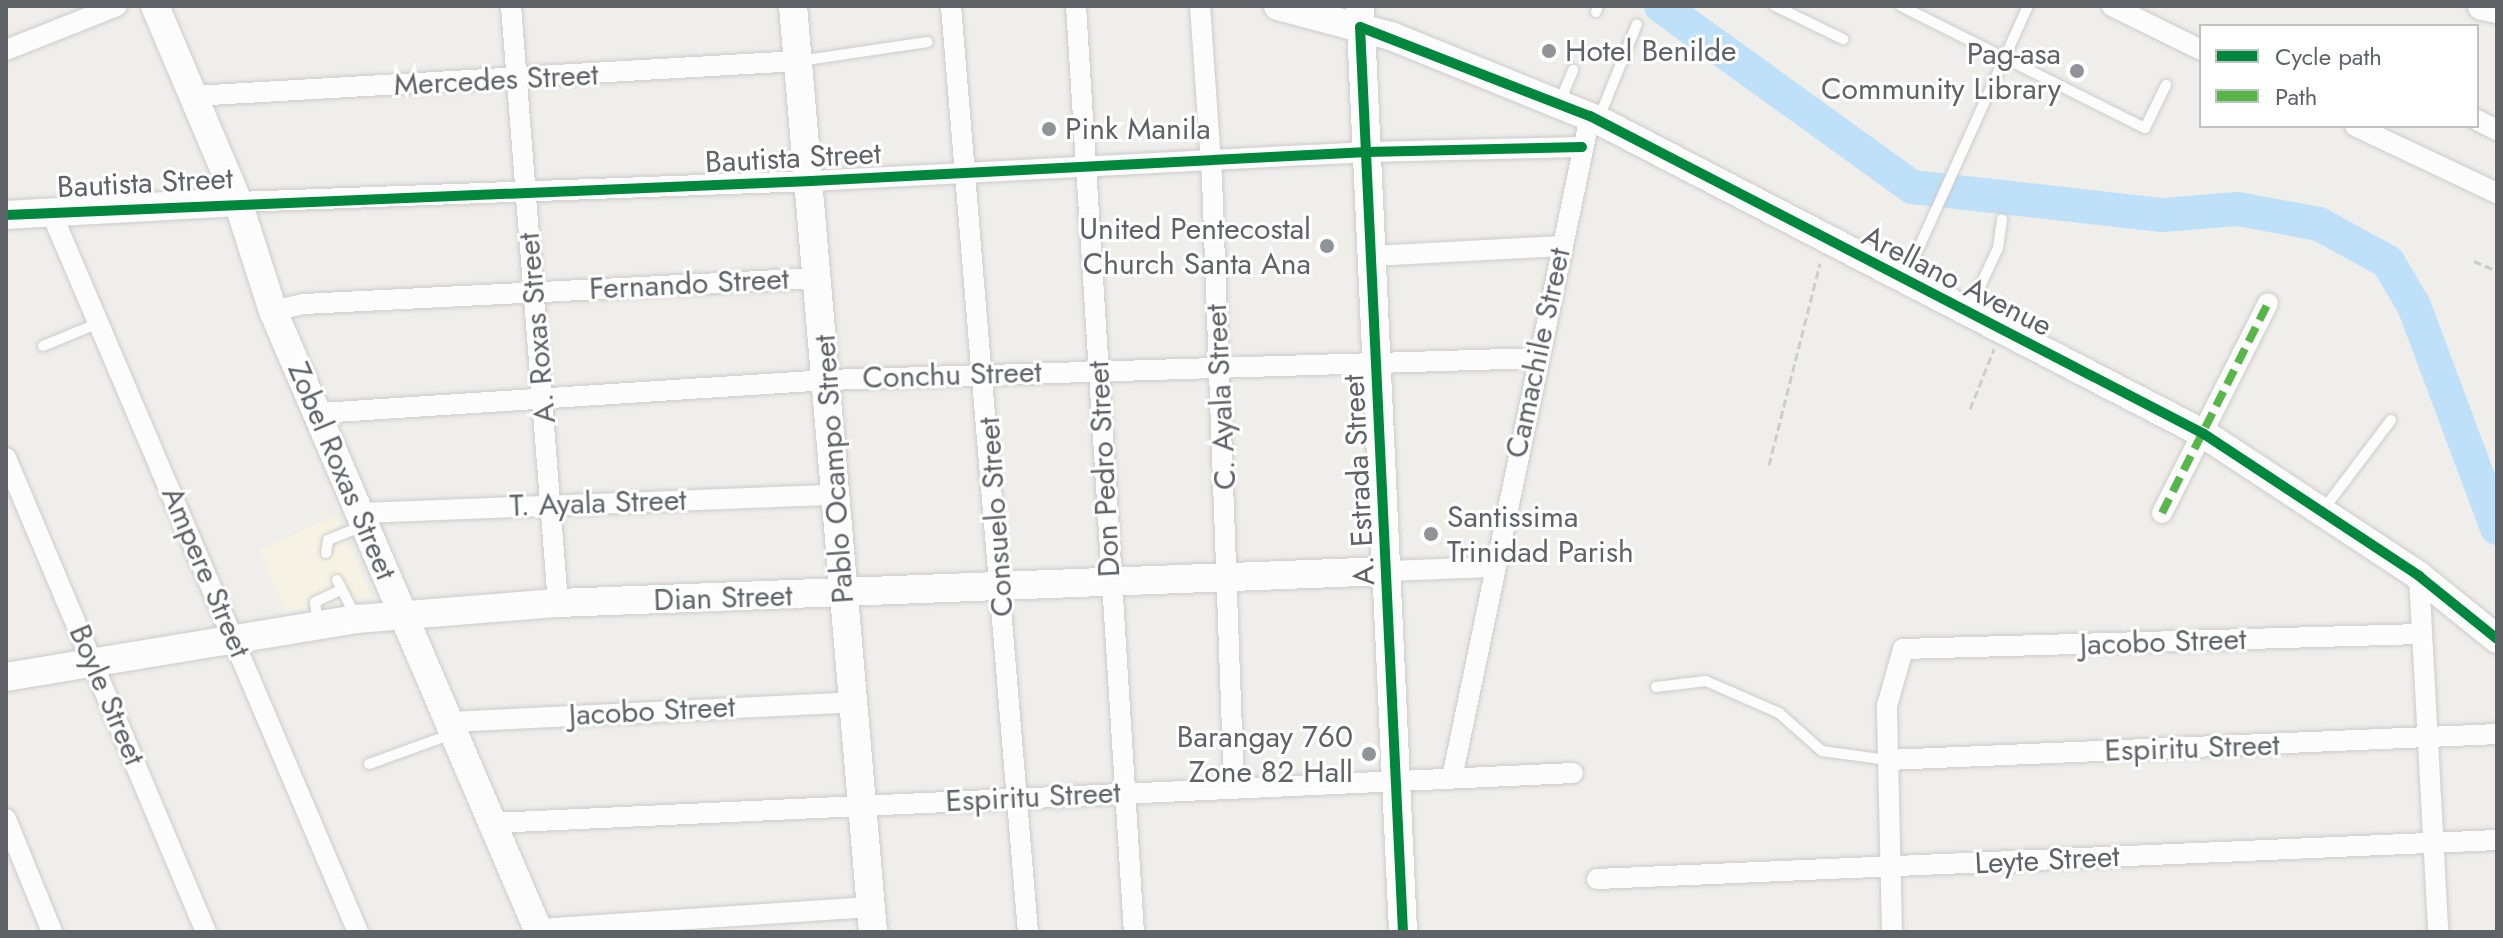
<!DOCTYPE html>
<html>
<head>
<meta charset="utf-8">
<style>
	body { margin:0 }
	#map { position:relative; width:2503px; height:938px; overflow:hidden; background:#efeeea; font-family:Jost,sans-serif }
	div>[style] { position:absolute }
	.commercial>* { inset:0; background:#f7f3e4 }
	.river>* { height:34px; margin:-17px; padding:0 17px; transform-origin:17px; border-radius:17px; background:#bfe0f9 }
	.path>* { height:3px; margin-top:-1.5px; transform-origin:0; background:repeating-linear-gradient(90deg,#cacfcc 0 8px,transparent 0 12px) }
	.roads { filter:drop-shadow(0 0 2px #cbcccc) drop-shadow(0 0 2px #cbcccc) }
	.lane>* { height:10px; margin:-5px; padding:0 5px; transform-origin:5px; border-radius:5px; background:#fdfcfc }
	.street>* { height:20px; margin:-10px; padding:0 10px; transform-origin:10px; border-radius:10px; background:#fdfcfc }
	.secondary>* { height:28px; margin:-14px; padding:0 14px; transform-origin:14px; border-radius:14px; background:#fdfcfc }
	.quiet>* { height:8px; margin-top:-4px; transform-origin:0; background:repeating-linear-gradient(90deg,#58b549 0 16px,transparent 0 24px) }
	.cycleway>* { height:10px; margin:-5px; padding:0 5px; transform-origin:5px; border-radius:5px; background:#00873e }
	.dots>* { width:22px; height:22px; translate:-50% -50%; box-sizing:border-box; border:4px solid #fff; border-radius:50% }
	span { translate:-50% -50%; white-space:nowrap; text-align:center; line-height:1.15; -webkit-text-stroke:6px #fff; paint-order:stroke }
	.poi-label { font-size:30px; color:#5f6368 }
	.left { translate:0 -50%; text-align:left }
	.right { translate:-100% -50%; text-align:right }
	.street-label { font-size:30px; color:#5f6368 }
	.frame { position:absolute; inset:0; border:8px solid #5f6368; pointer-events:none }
	.legend { position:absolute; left:2199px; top:24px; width:280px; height:104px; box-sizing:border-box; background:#fff; border:2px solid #bfc1c3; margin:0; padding:10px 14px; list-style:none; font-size:24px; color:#5f6368 }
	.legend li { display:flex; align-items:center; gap:16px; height:40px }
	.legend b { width:40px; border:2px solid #bfc1c3 }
</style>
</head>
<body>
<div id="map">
	<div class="commercial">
		<i style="clip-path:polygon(337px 516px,372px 598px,285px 611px,260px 549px)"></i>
	</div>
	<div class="river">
		<i style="left:1661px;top:6px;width:309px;rotate:35.8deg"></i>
		<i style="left:1912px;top:187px;width:252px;rotate:6.4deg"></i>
		<i style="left:2162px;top:215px;width:76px;rotate:-4.5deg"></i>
		<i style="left:2238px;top:209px;width:82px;rotate:10.5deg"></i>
		<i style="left:2319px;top:224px;width:79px;rotate:28.8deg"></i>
		<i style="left:2388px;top:262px;width:51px;rotate:59.4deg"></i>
		<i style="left:2414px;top:306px;width:237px;rotate:69.5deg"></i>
	</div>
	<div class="path">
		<i style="left:2474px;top:261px;width:25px;rotate:23deg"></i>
		<i style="left:1970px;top:409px;width:65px;rotate:-68.2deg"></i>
		<i style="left:1769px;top:465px;width:208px;rotate:-75.8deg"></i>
	</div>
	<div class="roads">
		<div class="lane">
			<i style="left:1775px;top:6px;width:76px;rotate:25.9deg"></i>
			<i style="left:1901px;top:6px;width:273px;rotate:26.6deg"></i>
			<i style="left:2145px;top:128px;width:48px;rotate:-64deg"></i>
			<i style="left:1596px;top:12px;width:6px;rotate:-72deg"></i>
			<i style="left:799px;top:61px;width:130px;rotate:-8.4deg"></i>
			<i style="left:1560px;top:101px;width:34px;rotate:-67deg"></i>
			<i style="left:1599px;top:118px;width:101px;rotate:-68deg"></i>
			<i style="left:1906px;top:276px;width:296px;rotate:-65.7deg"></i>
			<i style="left:1969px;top:310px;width:68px;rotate:-64.9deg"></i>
			<i style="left:1998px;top:248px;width:29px;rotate:-82deg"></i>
			<i style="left:43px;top:346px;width:61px;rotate:-22.3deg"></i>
			<i style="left:2323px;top:510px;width:113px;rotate:-52.9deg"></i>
			<i style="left:326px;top:553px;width:13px;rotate:-81deg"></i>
			<i style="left:328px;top:540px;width:37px;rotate:-22deg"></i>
			<i style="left:337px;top:580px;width:42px;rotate:62.8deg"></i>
			<i style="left:318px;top:622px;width:20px;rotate:-99deg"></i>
			<i style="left:315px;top:602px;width:29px;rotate:-25deg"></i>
			<i style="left:1656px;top:687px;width:50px;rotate:-6.8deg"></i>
			<i style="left:1706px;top:681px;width:80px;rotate:23.7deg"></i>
			<i style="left:1779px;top:713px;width:57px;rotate:41.5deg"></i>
			<i style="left:1822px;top:751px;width:67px;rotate:7.8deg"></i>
			<i style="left:369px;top:764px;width:88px;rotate:-19.9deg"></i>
		</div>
		<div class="street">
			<i style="left:511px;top:6px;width:599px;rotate:85.5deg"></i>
			<i style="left:951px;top:6px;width:929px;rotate:85.25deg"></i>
			<i style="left:1076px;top:6px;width:928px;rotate:86.42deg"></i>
			<i style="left:1200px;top:6px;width:172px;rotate:86deg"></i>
			<i style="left:1212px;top:178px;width:610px;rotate:87.93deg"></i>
			<i style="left:2112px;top:6px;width:99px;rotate:26.3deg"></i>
			<i style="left:6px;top:50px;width:119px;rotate:-21.6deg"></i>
			<i style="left:193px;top:96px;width:606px;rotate:-3.31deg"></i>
			<i style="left:2477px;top:120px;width:22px;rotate:27deg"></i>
			<i style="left:2355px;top:126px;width:157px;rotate:25.3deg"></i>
			<i style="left:238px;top:202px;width:573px;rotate:-2.1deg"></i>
			<i style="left:811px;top:181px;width:557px;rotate:-2.99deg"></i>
			<i style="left:1367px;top:152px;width:215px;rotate:-1.3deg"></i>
			<i style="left:51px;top:212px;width:783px;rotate:66.91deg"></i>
			<i style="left:1372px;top:256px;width:190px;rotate:-3deg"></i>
			<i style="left:273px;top:311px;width:32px;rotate:-13deg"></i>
			<i style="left:304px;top:304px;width:516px;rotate:-2.89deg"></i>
			<i style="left:320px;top:413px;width:508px;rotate:-3.72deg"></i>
			<i style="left:827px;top:380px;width:710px;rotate:-1.77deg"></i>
			<i style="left:6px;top:458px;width:514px;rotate:67.12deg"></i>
			<i style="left:359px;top:513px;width:477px;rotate:-2.2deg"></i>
			<i style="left:2162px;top:513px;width:235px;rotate:-63.2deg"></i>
			<i style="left:1387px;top:571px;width:105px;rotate:-2.2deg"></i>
			<i style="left:2419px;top:576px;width:357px;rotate:86.9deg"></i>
			<i style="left:450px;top:722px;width:404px;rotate:-2.8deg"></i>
			<i style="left:1888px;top:760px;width:610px;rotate:-2.44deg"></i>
			<i style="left:1452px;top:778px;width:676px;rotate:-78.22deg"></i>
			<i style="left:6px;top:819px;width:122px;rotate:67.8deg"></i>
			<i style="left:493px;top:823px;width:1081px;rotate:-2.65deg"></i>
			<i style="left:1597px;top:879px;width:901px;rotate:-2.48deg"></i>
			<i style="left:538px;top:929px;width:334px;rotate:-3.8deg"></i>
			<i style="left:1892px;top:932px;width:226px;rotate:-91.3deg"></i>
			<i style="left:1887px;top:706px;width:59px;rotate:-74.3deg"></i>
			<i style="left:1903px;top:649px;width:519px;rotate:-1.66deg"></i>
		</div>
		<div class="secondary">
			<i style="left:155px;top:6px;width:213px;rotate:67deg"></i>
			<i style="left:238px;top:202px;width:114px;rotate:72.2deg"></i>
			<i style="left:273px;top:311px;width:676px;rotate:66.81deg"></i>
			<i style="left:793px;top:6px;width:929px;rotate:85.06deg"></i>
			<i style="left:1278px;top:6px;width:117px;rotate:14.9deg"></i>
			<i style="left:1391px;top:36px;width:223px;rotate:22.1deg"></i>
			<i style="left:1598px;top:120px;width:683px;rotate:27.39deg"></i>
			<i style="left:2204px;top:434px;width:258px;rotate:33.4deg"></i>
			<i style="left:2419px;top:576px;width:100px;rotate:38.9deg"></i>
			<i style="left:1360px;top:6px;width:927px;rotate:87.34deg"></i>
			<i style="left:2482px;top:6px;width:15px;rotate:11deg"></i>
			<i style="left:6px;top:215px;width:232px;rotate:-3.2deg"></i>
			<i style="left:6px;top:677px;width:356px;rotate:-9.4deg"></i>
			<i style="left:357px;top:619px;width:202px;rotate:-4.6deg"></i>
			<i style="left:558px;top:603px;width:830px;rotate:-2.21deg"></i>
		</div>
	</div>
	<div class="quiet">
		<i style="left:2162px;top:513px;width:235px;rotate:-63.2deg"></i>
	</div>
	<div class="cycleway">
		<i style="left:6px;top:215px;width:806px;rotate:-2.42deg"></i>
		<i style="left:811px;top:181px;width:557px;rotate:-2.99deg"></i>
		<i style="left:1367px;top:152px;width:215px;rotate:-1.3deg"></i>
		<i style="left:1403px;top:932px;width:906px;rotate:-92.72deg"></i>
		<i style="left:1360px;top:27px;width:247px;rotate:21.2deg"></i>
		<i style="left:1590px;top:116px;width:691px;rotate:27.38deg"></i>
		<i style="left:2204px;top:434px;width:258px;rotate:33.4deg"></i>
		<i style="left:2419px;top:576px;width:100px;rotate:38.9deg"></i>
	</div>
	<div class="dots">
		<i style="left:1549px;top:51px;background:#919496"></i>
		<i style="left:2077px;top:71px;background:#919496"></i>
		<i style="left:1049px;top:129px;background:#919496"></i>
		<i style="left:1327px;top:246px;background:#919496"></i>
		<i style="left:1431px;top:534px;background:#919496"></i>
		<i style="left:1369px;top:754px;background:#919496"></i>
	</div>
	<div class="poi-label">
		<span class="left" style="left:1565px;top:51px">Hotel Benilde</span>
		<span class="right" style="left:2061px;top:71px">Pag-asa<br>Community Library</span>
		<span class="left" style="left:1065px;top:129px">Pink Manila</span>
		<span class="right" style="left:1311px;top:246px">United Pentecostal<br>Church Santa Ana</span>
		<span class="left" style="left:1447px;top:534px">Santissima<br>Trinidad Parish</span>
		<span class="right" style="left:1353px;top:754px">Barangay 760<br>Zone 82 Hall</span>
	</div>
	<div class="street-label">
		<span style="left:496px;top:80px;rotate:-3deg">Mercedes Street</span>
		<span style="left:793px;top:158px;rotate:-3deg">Bautista Street</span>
		<span style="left:145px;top:183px;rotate:-3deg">Bautista Street</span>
		<span style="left:1957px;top:281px;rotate:27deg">Arellano Avenue</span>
		<span style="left:689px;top:284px;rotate:-3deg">Fernando Street</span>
		<span style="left:537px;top:328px;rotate:-95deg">A. Roxas Street</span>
		<span style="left:1538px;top:353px;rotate:-78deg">Camachile Street</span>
		<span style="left:952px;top:375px;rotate:-2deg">Conchu Street</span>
		<span style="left:1221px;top:397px;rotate:-93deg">C. Ayala Street</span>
		<span style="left:834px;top:469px;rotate:-94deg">Pablo Ocampo Street</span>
		<span style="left:1104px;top:469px;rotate:-93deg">Don Pedro Street</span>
		<span style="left:342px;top:471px;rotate:67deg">Zobel Roxas Street</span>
		<span style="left:1359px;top:480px;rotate:-93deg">A. Estrada Street</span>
		<span style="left:598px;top:503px;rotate:-2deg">T. Ayala Street</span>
		<span style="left:996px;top:517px;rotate:-94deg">Consuelo Street</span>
		<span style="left:206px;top:572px;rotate:67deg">Ampere Street</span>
		<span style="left:723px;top:598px;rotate:-2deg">Dian Street</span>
		<span style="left:2163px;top:642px;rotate:-2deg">Jacobo Street</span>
		<span style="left:107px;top:695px;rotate:67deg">Boyle Street</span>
		<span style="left:652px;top:711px;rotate:-3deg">Jacobo Street</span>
		<span style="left:2192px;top:748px;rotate:-2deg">Espiritu Street</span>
		<span style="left:1033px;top:797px;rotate:-3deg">Espiritu Street</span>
		<span style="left:2047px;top:860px;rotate:-3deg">Leyte Street</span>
	</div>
	<div class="frame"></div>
	<ul class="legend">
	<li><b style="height:10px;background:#00873e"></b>Cycle path</li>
	<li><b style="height:10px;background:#58b549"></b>Path</li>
	</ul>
</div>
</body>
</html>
